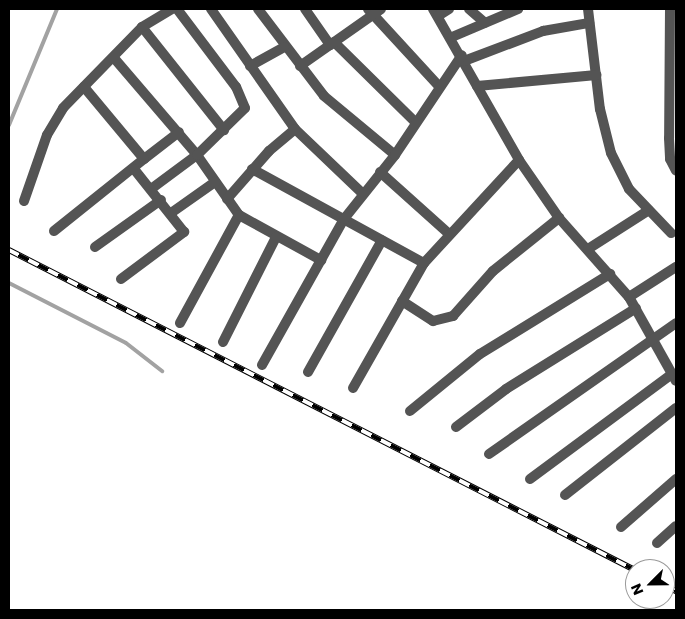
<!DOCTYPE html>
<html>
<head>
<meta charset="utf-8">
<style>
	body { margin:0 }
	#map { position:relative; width:685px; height:619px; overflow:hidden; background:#fff; font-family:Poppins,sans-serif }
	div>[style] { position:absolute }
	.stream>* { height:4px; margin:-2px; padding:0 2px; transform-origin:2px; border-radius:2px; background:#a2a2a2 }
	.minor>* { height:10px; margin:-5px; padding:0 5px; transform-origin:5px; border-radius:5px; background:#545454 }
	.rail>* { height:5.5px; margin-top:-2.75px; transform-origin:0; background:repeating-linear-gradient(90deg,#fff 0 11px,#000 0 22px); box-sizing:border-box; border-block:1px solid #000 }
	span { translate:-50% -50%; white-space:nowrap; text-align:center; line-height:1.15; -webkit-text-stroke:4px #fff; paint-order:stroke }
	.frame { position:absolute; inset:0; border:10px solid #000; pointer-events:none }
	.north { position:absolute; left:625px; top:559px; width:50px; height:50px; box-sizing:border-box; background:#fff; border:1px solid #999; border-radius:50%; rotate:247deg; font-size:14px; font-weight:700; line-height:20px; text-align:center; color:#000 }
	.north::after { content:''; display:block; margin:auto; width:18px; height:22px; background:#000; clip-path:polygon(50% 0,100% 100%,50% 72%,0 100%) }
</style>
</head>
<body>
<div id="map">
	<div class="stream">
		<i style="left:9px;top:125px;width:126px;rotate:-67.5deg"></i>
		<i style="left:9px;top:283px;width:131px;rotate:27.1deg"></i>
		<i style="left:126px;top:343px;width:46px;rotate:37.9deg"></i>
	</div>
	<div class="minor">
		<i style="left:211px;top:9px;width:146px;rotate:55deg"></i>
		<i style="left:295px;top:129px;width:94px;rotate:43.7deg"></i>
		<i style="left:258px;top:9px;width:109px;rotate:52.8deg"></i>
		<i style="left:324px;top:96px;width:92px;rotate:39.7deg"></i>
		<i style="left:305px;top:9px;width:44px;rotate:55.2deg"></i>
		<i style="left:368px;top:9px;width:103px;rotate:47.4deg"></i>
		<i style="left:433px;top:9px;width:174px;rotate:60.3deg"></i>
		<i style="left:519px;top:160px;width:70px;rotate:55.4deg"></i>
		<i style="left:559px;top:218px;width:106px;rotate:48.5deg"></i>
		<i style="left:629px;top:297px;width:96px;rotate:60.8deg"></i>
		<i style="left:469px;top:9px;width:21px;rotate:41deg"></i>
		<i style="left:588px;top:9px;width:101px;rotate:83.2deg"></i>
		<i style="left:600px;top:109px;width:45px;rotate:76deg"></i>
		<i style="left:611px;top:153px;width:40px;rotate:63.4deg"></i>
		<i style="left:629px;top:189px;width:61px;rotate:46.3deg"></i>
		<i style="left:670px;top:9px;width:129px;rotate:90.4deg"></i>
		<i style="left:669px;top:138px;width:21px;rotate:87deg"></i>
		<i style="left:670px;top:159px;width:13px;rotate:63deg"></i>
		<i style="left:438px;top:16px;width:13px;rotate:-32deg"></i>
		<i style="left:142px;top:27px;width:132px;rotate:51.5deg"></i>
		<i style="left:452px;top:37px;width:72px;rotate:-23deg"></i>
		<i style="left:334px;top:42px;width:114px;rotate:44.6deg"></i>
		<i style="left:114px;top:58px;width:128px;rotate:49.4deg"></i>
		<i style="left:197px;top:155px;width:73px;rotate:55deg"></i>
		<i style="left:464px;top:61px;width:85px;rotate:-20.8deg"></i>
		<i style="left:543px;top:31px;width:47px;rotate:-9.9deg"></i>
		<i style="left:250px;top:66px;width:39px;rotate:-29deg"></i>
		<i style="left:300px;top:66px;width:99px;rotate:-35.1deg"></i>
		<i style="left:477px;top:86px;width:120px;rotate:-5.3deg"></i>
		<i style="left:144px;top:159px;width:44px;rotate:-37.6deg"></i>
		<i style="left:252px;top:169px;width:196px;rotate:28.7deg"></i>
		<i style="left:380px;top:172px;width:91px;rotate:41.9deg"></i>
		<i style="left:151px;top:189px;width:57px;rotate:-36.5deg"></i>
		<i style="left:197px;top:155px;width:67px;rotate:-44.4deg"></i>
		<i style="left:245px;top:108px;width:23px;rotate:-113deg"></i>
		<i style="left:236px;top:87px;width:98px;rotate:-127.1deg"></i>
		<i style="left:227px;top:199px;width:64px;rotate:-48.8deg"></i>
		<i style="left:269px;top:151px;width:34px;rotate:-40deg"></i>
		<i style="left:24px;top:201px;width:70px;rotate:-70.8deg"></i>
		<i style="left:47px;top:135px;width:31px;rotate:-59deg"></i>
		<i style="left:63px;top:108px;width:113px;rotate:-45.7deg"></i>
		<i style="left:142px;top:27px;width:35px;rotate:-31deg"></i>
		<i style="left:171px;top:213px;width:54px;rotate:-35.2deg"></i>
		<i style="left:54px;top:231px;width:115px;rotate:-38.7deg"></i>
		<i style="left:144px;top:159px;width:94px;rotate:-129.8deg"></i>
		<i style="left:95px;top:247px;width:81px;rotate:-35.5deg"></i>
		<i style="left:588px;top:249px;width:72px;rotate:-32.6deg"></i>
		<i style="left:121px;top:279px;width:79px;rotate:-36.7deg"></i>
		<i style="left:184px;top:232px;width:80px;rotate:-128.4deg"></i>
		<i style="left:629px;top:297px;width:56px;rotate:-32.6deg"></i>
		<i style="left:402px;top:301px;width:37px;rotate:33deg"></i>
		<i style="left:433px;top:321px;width:21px;rotate:-14deg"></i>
		<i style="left:453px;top:316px;width:60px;rotate:-48.4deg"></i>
		<i style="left:493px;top:271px;width:85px;rotate:-38.8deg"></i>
		<i style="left:180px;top:323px;width:123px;rotate:-61.4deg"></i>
		<i style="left:239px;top:215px;width:94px;rotate:28.8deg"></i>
		<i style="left:223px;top:342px;width:118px;rotate:-63.2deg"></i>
		<i style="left:262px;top:365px;width:167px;rotate:-60.7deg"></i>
		<i style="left:344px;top:219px;width:82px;rotate:-51.4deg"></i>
		<i style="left:395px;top:155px;width:120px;rotate:-56.2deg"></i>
		<i style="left:308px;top:372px;width:151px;rotate:-60.7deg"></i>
		<i style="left:353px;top:388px;width:144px;rotate:-60.4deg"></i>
		<i style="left:424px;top:263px;width:140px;rotate:-47.3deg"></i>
		<i style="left:410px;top:411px;width:90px;rotate:-39.2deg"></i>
		<i style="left:480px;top:354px;width:153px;rotate:-31.6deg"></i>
		<i style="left:456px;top:427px;width:63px;rotate:-37.2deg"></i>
		<i style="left:506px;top:389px;width:153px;rotate:-31.9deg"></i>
		<i style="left:489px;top:454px;width:228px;rotate:-35deg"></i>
		<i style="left:530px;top:479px;width:177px;rotate:-36.5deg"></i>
		<i style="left:565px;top:495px;width:141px;rotate:-38.1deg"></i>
		<i style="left:621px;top:527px;width:73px;rotate:-41.1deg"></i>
		<i style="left:657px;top:543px;width:25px;rotate:-42deg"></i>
	</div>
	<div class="rail">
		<i style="left:9px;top:250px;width:703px;rotate:27.08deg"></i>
		<i style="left:665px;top:585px;width:13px;rotate:29deg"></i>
	</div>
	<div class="frame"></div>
	<div class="north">N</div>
</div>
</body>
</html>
